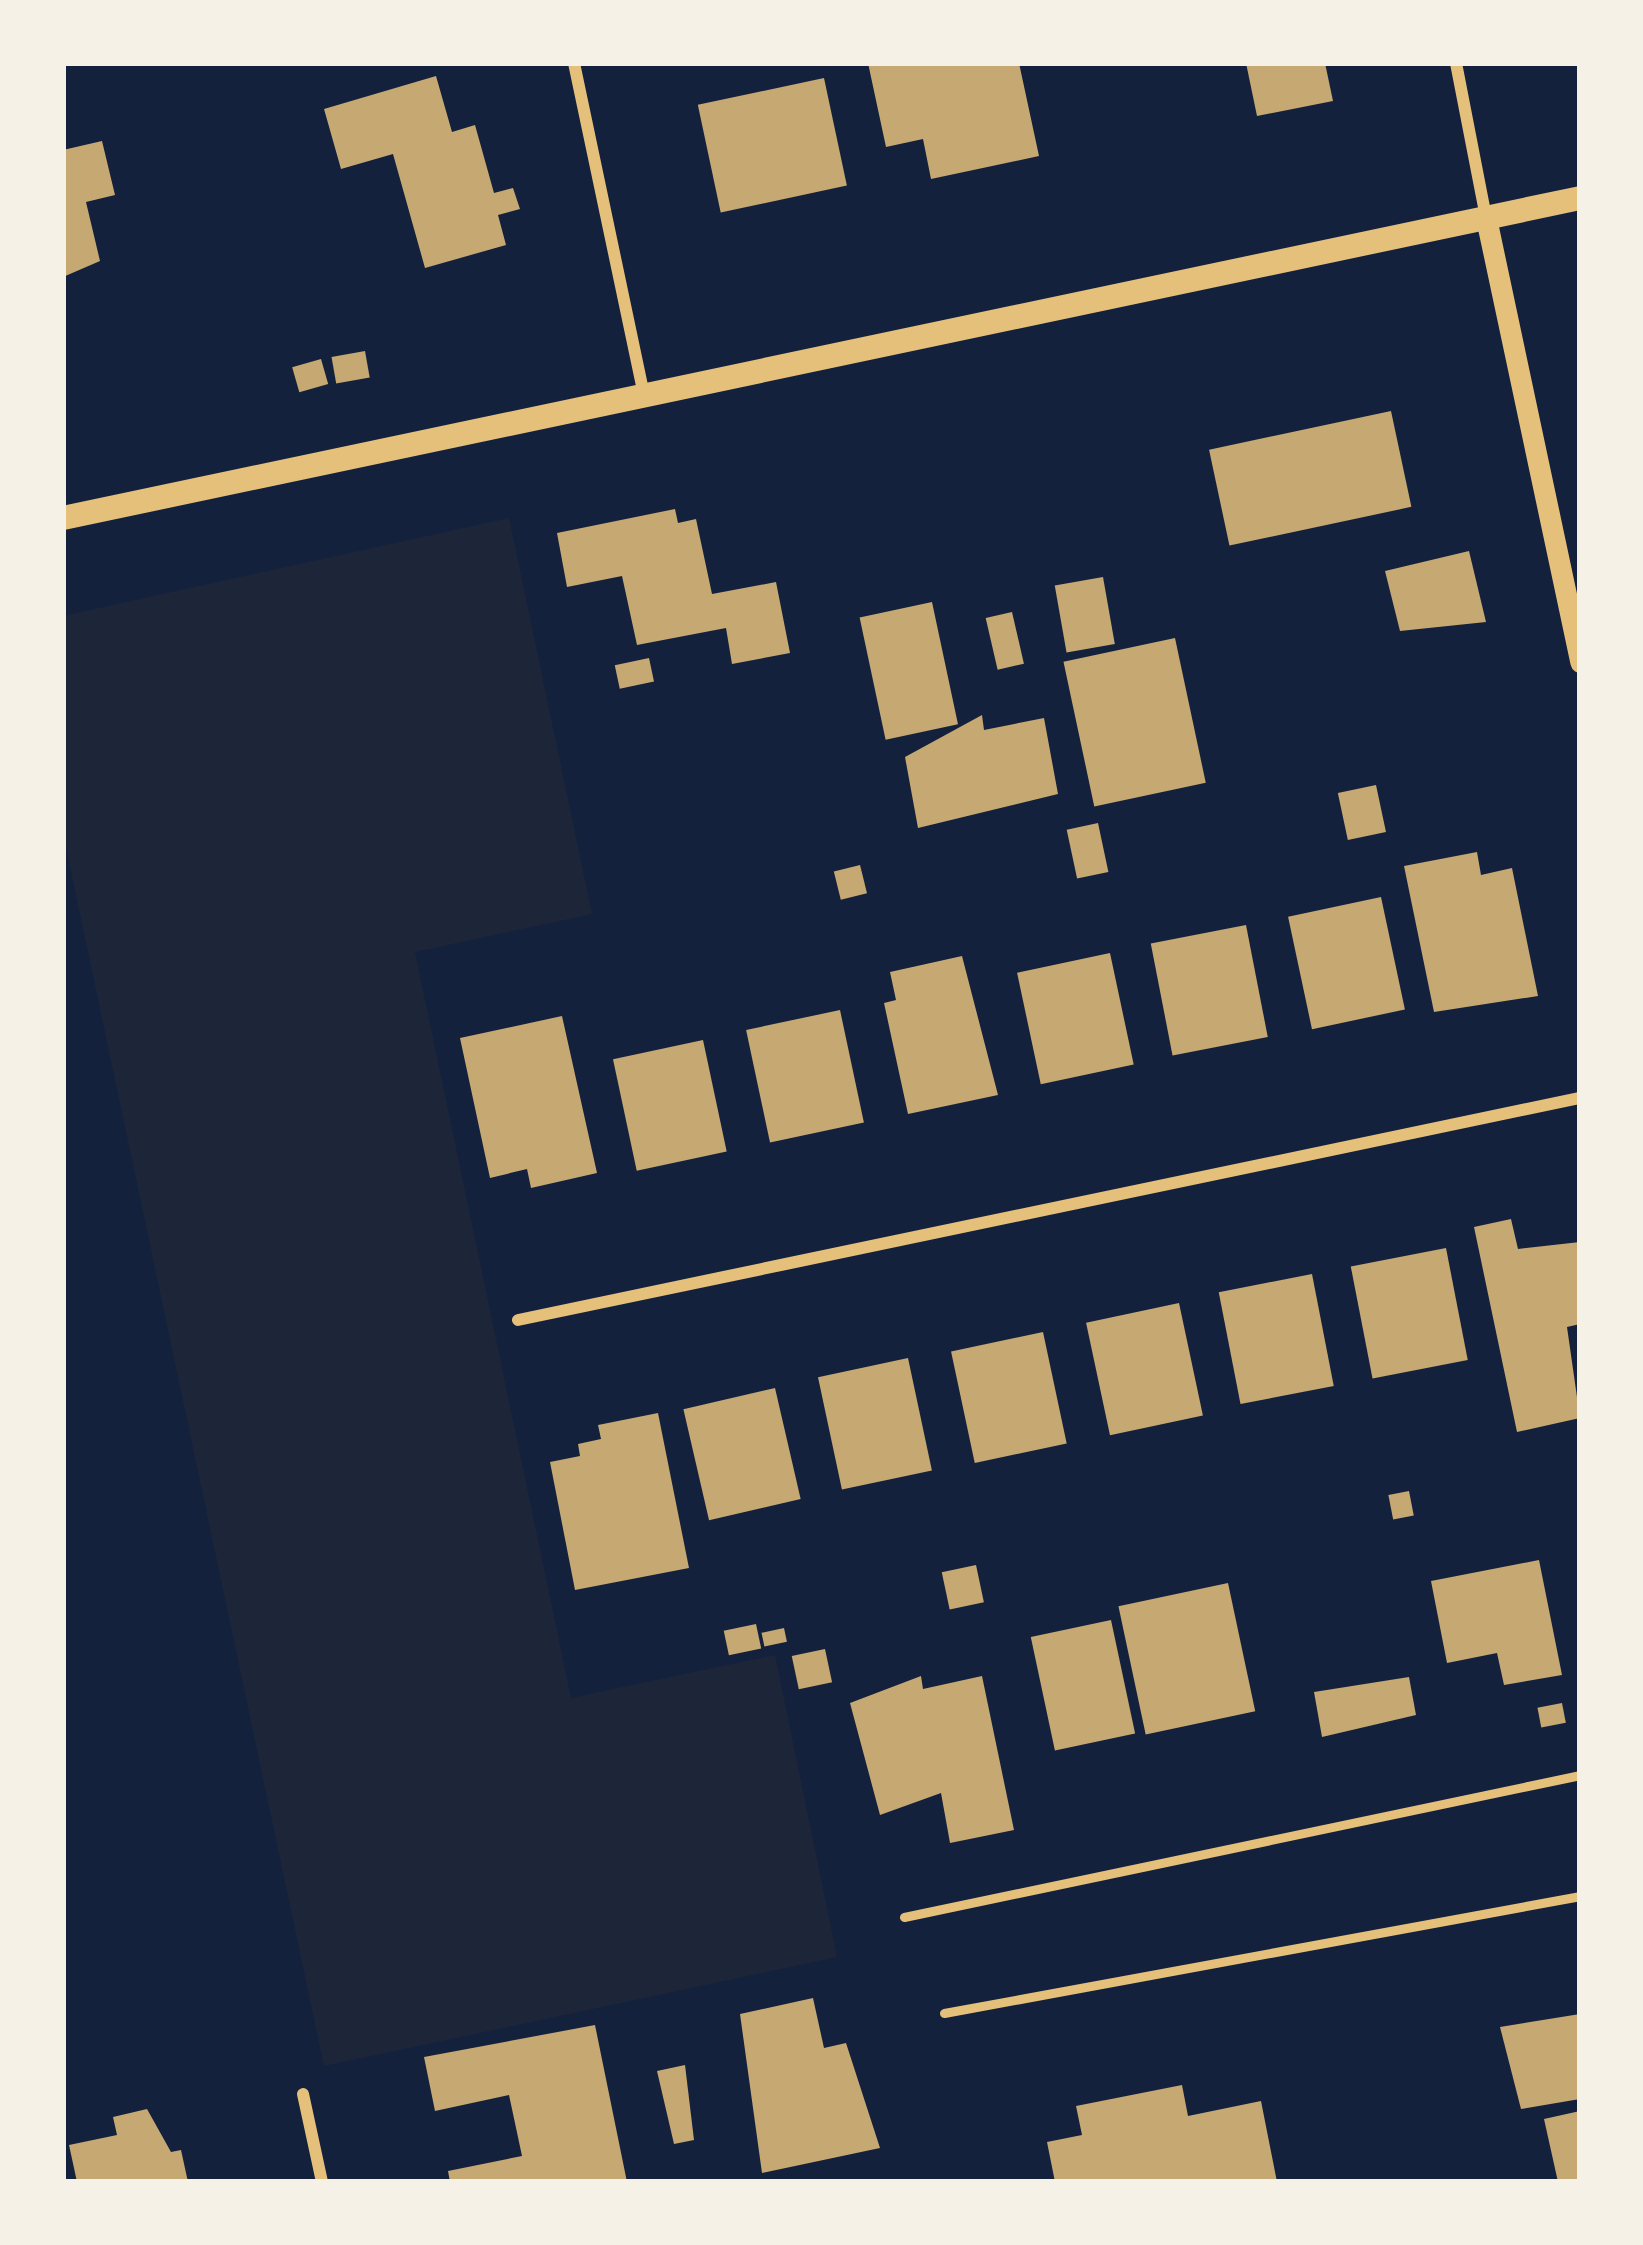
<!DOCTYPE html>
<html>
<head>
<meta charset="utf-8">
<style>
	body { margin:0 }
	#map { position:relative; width:1643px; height:2245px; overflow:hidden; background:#14213d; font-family:"Fira Sans",sans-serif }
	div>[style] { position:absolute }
	.green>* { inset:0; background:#1d2539 }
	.building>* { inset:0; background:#c6a872; transform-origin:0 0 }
	.service>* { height:9px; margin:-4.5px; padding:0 4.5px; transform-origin:4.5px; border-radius:4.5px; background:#e5c07b }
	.minor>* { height:12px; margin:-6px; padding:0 6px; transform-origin:6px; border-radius:6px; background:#e5c07b }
	.tertiary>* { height:21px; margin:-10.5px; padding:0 10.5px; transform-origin:10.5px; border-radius:10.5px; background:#e5c07b }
	.secondary>* { height:24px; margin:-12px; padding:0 12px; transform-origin:12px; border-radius:12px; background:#e5c07b }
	span { translate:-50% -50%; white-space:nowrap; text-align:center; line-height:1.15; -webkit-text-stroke:12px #f6f1e7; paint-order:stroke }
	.frame { position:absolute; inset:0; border:66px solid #f6f1e7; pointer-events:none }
</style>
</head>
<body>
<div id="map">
	<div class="green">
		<i style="clip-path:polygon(509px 518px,592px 914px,415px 952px,571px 1698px,775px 1655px,837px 1957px,324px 2066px,63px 834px,63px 616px)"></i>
	</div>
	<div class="building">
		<i style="clip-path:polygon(868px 63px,1019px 63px,1039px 156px,931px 179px,923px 139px,886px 147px)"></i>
		<i style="clip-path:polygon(1246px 63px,1325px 63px,1333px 101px,1257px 116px)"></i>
		<i style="clip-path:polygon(436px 76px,452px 132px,475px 125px,494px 193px,513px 188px,520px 209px,498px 215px,506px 245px,425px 268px,393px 154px,341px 169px,324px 109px)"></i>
		<i style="left:824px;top:78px;width:110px;height:129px;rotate:78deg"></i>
		<i style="clip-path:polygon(102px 141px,115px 195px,86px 202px,100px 261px,63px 277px,63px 150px)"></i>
		<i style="left:365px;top:351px;width:27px;height:34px;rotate:80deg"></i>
		<i style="left:321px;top:359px;width:26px;height:30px;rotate:74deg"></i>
		<i style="left:1391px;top:411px;width:98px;height:186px;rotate:78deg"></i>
		<i style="clip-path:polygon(675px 509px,678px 523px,696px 519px,712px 594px,776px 582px,790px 653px,732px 664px,726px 628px,637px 645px,622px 576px,567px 587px,557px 533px)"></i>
		<i style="clip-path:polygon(1469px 551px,1486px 622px,1400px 631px,1385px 571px)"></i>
		<i style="left:1103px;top:577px;width:68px;height:49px;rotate:80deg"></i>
		<i style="left:932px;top:602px;width:125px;height:74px;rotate:78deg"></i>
		<i style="left:1012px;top:612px;width:53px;height:27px;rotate:77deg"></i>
		<i style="left:1175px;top:638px;width:148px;height:114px;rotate:78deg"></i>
		<i style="left:649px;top:658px;width:24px;height:35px;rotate:78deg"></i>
		<i style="clip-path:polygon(982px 715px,984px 730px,1044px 718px,1058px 794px,918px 828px,905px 757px)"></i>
		<i style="left:1376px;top:785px;width:48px;height:39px;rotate:78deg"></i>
		<i style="left:1098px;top:823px;width:50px;height:32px;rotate:78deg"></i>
		<i style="clip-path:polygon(1477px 852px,1481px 875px,1512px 868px,1538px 996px,1434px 1012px,1404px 866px)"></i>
		<i style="left:860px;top:865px;width:29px;height:27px;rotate:76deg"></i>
		<i style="left:1381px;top:897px;width:115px;height:95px;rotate:78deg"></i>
		<i style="left:1246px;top:925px;width:114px;height:97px;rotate:79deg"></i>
		<i style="left:1110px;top:953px;width:114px;height:95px;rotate:78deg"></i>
		<i style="clip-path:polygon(962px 956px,998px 1095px,908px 1114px,884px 1003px,896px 1000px,890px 972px)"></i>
		<i style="left:840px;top:1010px;width:115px;height:96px;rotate:78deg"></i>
		<i style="clip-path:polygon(562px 1016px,597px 1173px,531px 1188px,527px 1169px,490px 1178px,460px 1038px)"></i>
		<i style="left:703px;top:1040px;width:114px;height:92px;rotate:78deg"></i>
		<i style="clip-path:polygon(1511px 1219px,1518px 1249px,1580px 1242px,1580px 1324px,1567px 1327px,1580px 1418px,1517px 1432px,1474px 1227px)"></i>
		<i style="left:1446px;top:1248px;width:114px;height:97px;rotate:79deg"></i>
		<i style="left:1312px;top:1274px;width:114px;height:95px;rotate:79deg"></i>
		<i style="left:1179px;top:1303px;width:115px;height:95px;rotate:78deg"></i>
		<i style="left:1043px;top:1332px;width:114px;height:94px;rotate:78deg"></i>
		<i style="left:908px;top:1358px;width:115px;height:92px;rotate:78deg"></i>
		<i style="left:775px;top:1388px;width:114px;height:94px;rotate:77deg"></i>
		<i style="clip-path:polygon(658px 1413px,689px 1568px,575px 1590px,550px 1462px,580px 1456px,578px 1444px,601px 1439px,598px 1425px)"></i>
		<i style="left:1409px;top:1491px;width:25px;height:21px;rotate:79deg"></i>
		<i style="clip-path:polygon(1539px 1560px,1562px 1675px,1504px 1685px,1497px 1653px,1447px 1663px,1431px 1581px)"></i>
		<i style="left:976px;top:1565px;width:38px;height:35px;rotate:78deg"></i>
		<i style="left:1228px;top:1583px;width:131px;height:112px;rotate:78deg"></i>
		<i style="left:1111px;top:1620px;width:116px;height:82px;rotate:78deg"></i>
		<i style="left:756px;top:1624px;width:25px;height:33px;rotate:78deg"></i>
		<i style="left:784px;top:1628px;width:14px;height:23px;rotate:78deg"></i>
		<i style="left:825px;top:1649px;width:34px;height:34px;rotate:78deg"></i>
		<i style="clip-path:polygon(921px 1676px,923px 1689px,982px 1676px,1014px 1830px,950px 1843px,941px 1793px,880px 1815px,850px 1703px)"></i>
		<i style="clip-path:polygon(1409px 1677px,1416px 1715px,1322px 1737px,1314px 1692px)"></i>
		<i style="left:1562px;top:1703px;width:20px;height:25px;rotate:79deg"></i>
		<i style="clip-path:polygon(813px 1998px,824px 2048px,846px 2043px,880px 2148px,762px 2173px,740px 2014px)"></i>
		<i style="clip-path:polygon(1580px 2014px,1580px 2099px,1521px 2109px,1500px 2027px)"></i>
		<i style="clip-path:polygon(595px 2025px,627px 2182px,450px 2182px,448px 2171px,522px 2156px,509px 2095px,435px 2111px,424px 2057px)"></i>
		<i style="clip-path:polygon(685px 2065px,694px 2140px,674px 2144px,657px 2071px)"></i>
		<i style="clip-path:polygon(1182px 2085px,1188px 2116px,1261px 2101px,1277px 2182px,1055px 2182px,1047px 2142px,1082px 2135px,1076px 2106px)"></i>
		<i style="clip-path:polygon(147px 2109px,171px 2152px,181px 2150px,188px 2182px,77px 2182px,69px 2145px,117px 2135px,113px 2117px)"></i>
		<i style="clip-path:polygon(1580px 2111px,1580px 2182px,1558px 2182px,1544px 2119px)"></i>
	</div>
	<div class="service">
		<i style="left:904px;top:1917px;width:691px;rotate:-11.86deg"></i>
		<i style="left:944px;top:2013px;width:647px;rotate:-10.42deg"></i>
	</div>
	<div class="minor">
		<i style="left:574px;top:63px;width:339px;rotate:78.1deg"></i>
		<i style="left:1456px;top:63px;width:158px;rotate:79deg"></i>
		<i style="left:518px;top:1320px;width:1085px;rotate:-11.81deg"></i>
		<i style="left:303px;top:2094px;width:90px;rotate:77.8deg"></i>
	</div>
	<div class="tertiary">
		<i style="left:1486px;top:218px;width:454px;rotate:78deg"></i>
	</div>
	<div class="secondary">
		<i style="left:63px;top:518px;width:1550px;rotate:-11.91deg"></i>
	</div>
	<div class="frame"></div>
</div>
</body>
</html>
